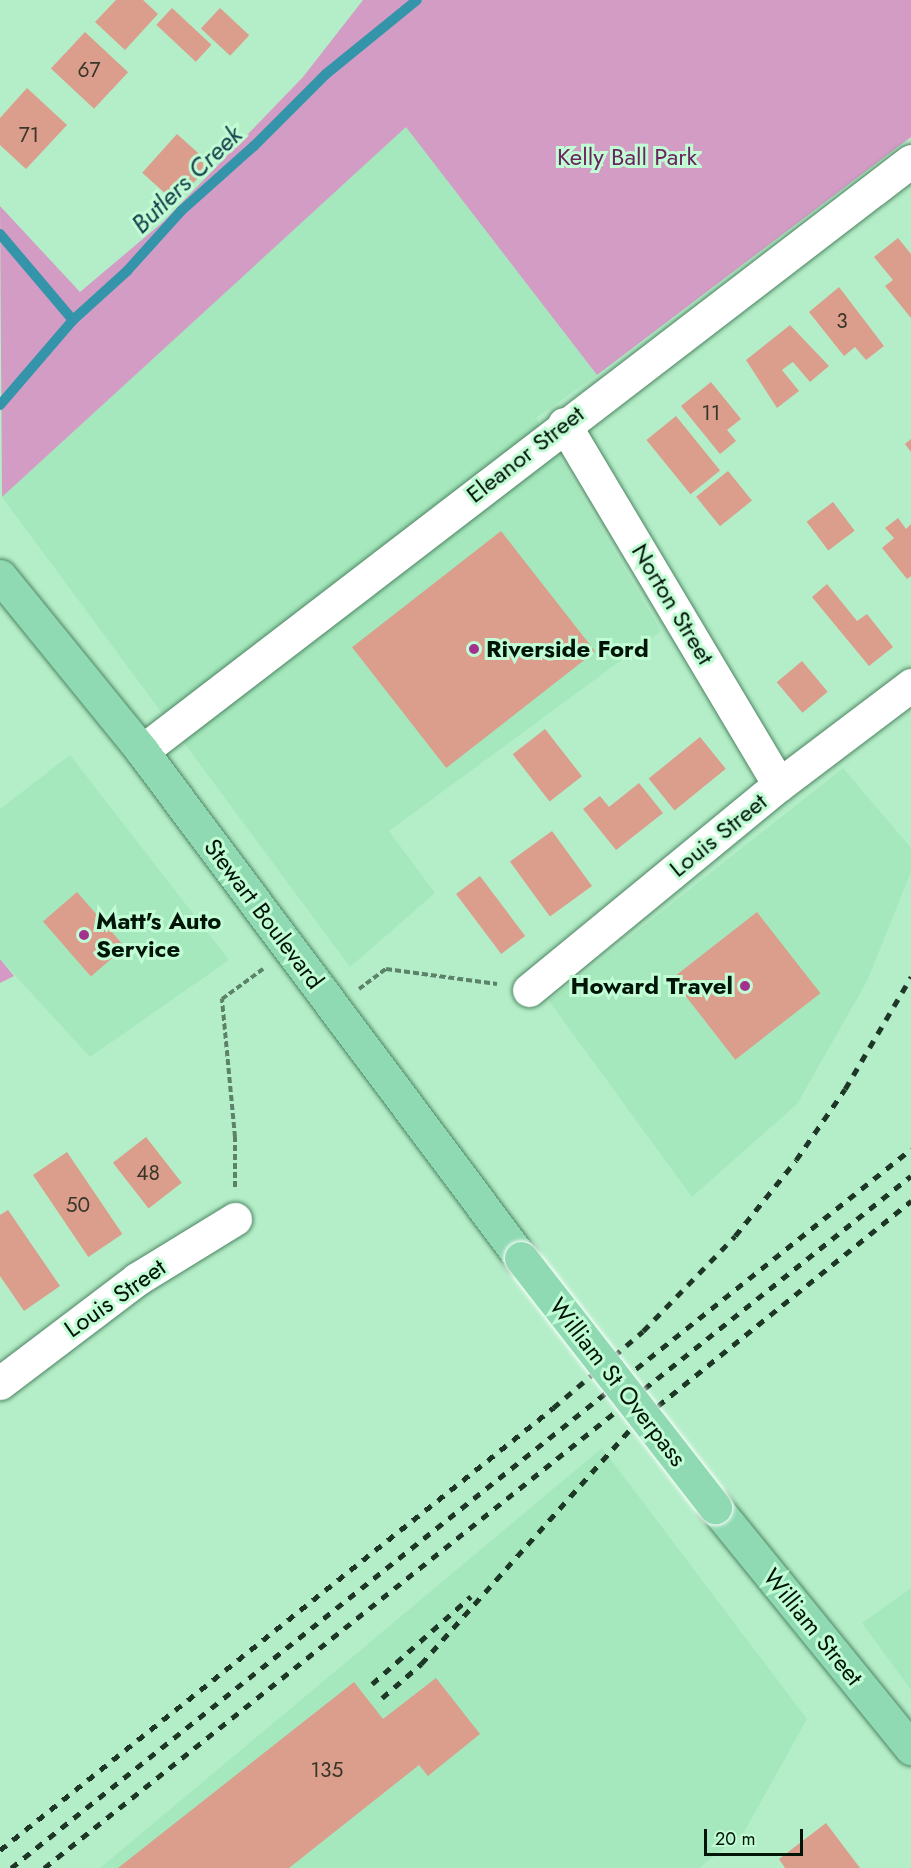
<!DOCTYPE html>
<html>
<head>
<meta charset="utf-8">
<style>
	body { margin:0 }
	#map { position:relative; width:911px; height:1868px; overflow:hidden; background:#b4eec8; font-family:Jost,sans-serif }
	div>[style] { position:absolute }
	.built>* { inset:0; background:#a5e8bd }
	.green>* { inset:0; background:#d39cc5 }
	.forest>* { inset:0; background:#d599c6 }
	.stream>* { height:10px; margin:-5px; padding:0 5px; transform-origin:5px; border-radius:5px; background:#3494a9 }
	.building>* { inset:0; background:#db9d8c; transform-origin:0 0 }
	.path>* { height:4px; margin-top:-2px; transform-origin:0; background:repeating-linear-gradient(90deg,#5c8269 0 6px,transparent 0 9px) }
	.roads { filter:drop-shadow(0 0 2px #4d8462) drop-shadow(0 0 2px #4d8462) }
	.minor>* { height:33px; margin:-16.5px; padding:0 16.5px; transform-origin:16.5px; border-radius:16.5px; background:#fff }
	.major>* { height:33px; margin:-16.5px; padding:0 16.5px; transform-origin:16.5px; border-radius:16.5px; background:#8fdab2 }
	.rail>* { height:4.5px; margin-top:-2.25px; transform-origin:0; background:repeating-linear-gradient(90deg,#1d3626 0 8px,transparent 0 16px) }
	.bridges { filter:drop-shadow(0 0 2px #fff) drop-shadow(0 0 2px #fff) }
	.major-bridge>* { height:33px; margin:-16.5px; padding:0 16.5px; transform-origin:16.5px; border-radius:16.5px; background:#8fdab2 }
	.dots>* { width:16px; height:16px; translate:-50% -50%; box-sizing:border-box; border:3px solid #c1fcd5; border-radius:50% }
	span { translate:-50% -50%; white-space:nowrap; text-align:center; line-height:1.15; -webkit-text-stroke:6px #c1fcd5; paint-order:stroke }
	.number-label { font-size:21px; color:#383629 }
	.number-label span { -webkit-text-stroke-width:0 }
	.park-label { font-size:24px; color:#6b255e }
	.street-label { font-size:24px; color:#011408 }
	.poi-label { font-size:24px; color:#011408; font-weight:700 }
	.left { translate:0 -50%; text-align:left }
	.right { translate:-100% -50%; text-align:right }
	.water-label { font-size:26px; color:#19434d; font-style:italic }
	.scale { position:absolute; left:704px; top:1829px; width:99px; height:27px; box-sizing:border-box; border:3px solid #011408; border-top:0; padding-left:8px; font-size:18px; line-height:21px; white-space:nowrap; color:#011408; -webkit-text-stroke:4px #c1fcd5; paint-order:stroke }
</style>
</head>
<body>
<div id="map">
	<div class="built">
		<i style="clip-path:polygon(406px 126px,597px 375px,536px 418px,661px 631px,389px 831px,435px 893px,350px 967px,2px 497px)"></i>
		<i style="clip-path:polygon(70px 755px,229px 960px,90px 1057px,0 959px,0 809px)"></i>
		<i style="clip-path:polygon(843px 768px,911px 848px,911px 872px,867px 981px,797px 1104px,692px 1197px,549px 1001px)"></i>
		<i style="clip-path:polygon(602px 1448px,807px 1719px,744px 1832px,699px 1868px,100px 1868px)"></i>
		<i style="clip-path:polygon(911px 1588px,911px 1690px,862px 1623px)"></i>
	</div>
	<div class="green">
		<i style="clip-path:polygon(363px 0,911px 0,911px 137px,597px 375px,406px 127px,2px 497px,0 206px,80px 292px,163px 222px,303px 77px)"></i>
	</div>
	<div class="forest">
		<i style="clip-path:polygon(0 959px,14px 976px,0 983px)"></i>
	</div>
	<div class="stream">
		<i style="left:0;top:234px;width:113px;rotate:49.7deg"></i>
		<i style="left:0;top:405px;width:112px;rotate:-49.3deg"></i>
		<i style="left:73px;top:320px;width:73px;rotate:-42.2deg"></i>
		<i style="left:127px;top:271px;width:81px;rotate:-48deg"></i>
		<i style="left:181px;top:211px;width:98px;rotate:-41.7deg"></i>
		<i style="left:254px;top:146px;width:102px;rotate:-45deg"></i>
		<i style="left:326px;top:74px;width:117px;rotate:-39.1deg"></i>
	</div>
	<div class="building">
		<i style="clip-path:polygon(116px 0,143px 0,158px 14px,125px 50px,95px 22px)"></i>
		<i style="left:172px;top:8px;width:54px;height:23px;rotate:43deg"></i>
		<i style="left:220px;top:8px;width:40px;height:28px;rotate:43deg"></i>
		<i style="left:85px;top:32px;width:59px;height:50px;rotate:43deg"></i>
		<i style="clip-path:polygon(27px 88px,67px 125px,26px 169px,0 145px,0 118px)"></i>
		<i style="left:177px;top:134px;width:45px;height:52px;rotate:42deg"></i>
		<i style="clip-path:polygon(898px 238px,911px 254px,911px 318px,885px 286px,893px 280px,874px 257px)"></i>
		<i style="clip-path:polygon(839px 287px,884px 346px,866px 360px,855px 347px,844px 356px,809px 312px)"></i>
		<i style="clip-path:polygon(790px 325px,829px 366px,810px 382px,793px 362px,787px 366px,782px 370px,799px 391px,777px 408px,746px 360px)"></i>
		<i style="clip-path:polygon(711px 382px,741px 419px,727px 430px,736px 441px,720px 454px,681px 406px)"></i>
		<i style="left:676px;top:416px;width:70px;height:38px;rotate:51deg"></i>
		<i style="clip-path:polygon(911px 439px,911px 452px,905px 444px)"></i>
		<i style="left:728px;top:471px;width:38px;height:41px;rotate:51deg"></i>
		<i style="left:833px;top:502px;width:36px;height:33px;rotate:53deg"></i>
		<i style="clip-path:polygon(898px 518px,906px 529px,911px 524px,911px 576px,907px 579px,882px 548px,894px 538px,885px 528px)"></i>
		<i style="left:501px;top:531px;width:153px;height:189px;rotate:52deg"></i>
		<i style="clip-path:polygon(827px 584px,857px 621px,867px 614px,893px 647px,869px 666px,812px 597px)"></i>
		<i style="left:802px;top:661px;width:40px;height:33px;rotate:50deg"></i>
		<i style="left:545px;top:729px;width:60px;height:41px;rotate:52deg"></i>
		<i style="left:700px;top:737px;width:41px;height:66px;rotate:51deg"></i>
		<i style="clip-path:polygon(639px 783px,663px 813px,616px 850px,583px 809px,600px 796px,609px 807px)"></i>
		<i style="left:552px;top:831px;width:68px;height:52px;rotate:54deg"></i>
		<i style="left:480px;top:876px;width:75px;height:30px;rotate:53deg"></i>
		<i style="left:77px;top:892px;width:73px;height:45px;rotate:49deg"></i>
		<i style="left:757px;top:912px;width:103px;height:108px;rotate:52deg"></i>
		<i style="left:146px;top:1137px;width:58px;height:42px;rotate:52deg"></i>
		<i style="left:67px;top:1152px;width:99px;height:41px;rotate:56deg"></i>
		<i style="clip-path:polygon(8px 1210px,60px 1286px,24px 1311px,0 1276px,0 1215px)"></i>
		<i style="clip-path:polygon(436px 1678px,480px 1734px,428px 1776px,419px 1765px,289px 1868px,118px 1868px,354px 1682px,383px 1719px)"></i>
		<i style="clip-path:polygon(826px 1823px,860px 1868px,785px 1868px,779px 1859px)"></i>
	</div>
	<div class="path">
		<i style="left:359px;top:989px;width:34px;rotate:-37deg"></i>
		<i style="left:386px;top:969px;width:112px;rotate:7.7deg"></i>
		<i style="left:235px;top:1187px;width:50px;rotate:-90deg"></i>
		<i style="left:235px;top:1137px;width:139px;rotate:-95.4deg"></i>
		<i style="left:222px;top:999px;width:51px;rotate:-36.2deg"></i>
	</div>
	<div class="roads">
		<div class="minor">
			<i style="left:564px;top:424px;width:420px;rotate:59.2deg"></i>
			<i style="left:142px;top:751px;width:969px;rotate:-37.5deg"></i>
			<i style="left:529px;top:990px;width:323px;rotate:-39.4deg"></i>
			<i style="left:779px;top:785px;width:166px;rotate:-37.1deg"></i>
			<i style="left:0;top:1383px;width:172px;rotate:-37.2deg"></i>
			<i style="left:137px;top:1279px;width:115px;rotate:-31.5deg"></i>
		</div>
		<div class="major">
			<i style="left:0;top:576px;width:225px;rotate:50.9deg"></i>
			<i style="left:142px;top:751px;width:633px;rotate:53.22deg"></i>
			<i style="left:715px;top:1507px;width:311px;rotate:50.9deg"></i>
		</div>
	</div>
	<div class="rail">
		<i style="left:372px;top:1684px;width:132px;rotate:-41.6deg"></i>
		<i style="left:382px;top:1698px;width:52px;rotate:-41.1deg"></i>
		<i style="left:421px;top:1664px;width:319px;rotate:-48.3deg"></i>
		<i style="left:633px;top:1426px;width:358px;rotate:-39deg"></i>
		<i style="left:0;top:1850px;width:708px;rotate:-38.63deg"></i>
		<i style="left:553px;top:1408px;width:118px;rotate:-40.5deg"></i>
		<i style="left:643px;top:1331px;width:132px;rotate:-45.9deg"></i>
		<i style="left:735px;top:1236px;width:97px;rotate:-51.2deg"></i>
		<i style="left:796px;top:1160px;width:86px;rotate:-55.4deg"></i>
		<i style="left:845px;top:1089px;width:130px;rotate:-59.5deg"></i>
		<i style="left:11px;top:1868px;width:1152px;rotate:-38.62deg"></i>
		<i style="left:44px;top:1868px;width:1109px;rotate:-38.6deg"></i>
	</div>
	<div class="bridges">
		<div class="major-bridge">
			<i style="left:521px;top:1258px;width:316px;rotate:52.1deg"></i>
		</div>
	</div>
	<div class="dots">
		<i style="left:474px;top:649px;background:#a2328e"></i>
		<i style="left:84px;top:935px;background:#a2328e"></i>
		<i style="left:745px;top:986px;background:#a2328e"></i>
	</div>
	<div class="number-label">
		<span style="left:89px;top:70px">67</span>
		<span style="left:29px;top:135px">71</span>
		<span style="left:842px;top:321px">3</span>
		<span style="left:711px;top:413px">11</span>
		<span style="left:148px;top:1173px">48</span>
		<span style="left:78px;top:1205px">50</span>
		<span style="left:327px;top:1770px">135</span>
	</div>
	<div class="park-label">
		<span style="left:627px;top:157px">Kelly Ball Park</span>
	</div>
	<div class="street-label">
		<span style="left:525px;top:454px;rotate:-38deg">Eleanor Street</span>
		<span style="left:673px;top:604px;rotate:59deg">Norton Street</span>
		<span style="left:718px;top:835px;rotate:-39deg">Louis Street</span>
		<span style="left:264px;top:914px;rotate:53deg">Stewart Boulevard</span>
		<span style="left:115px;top:1298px;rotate:-35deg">Louis Street</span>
		<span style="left:618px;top:1382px;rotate:52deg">William St Overpass</span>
		<span style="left:813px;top:1627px;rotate:51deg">William Street</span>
	</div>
	<div class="poi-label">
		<span class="left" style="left:486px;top:649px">Riverside Ford</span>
		<span class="left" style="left:96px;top:935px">Matt's Auto<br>Service</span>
		<span class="right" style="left:733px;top:986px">Howard Travel</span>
	</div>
	<div class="water-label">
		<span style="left:187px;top:180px;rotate:-44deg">Butlers Creek</span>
	</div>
	<div class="scale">20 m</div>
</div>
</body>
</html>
